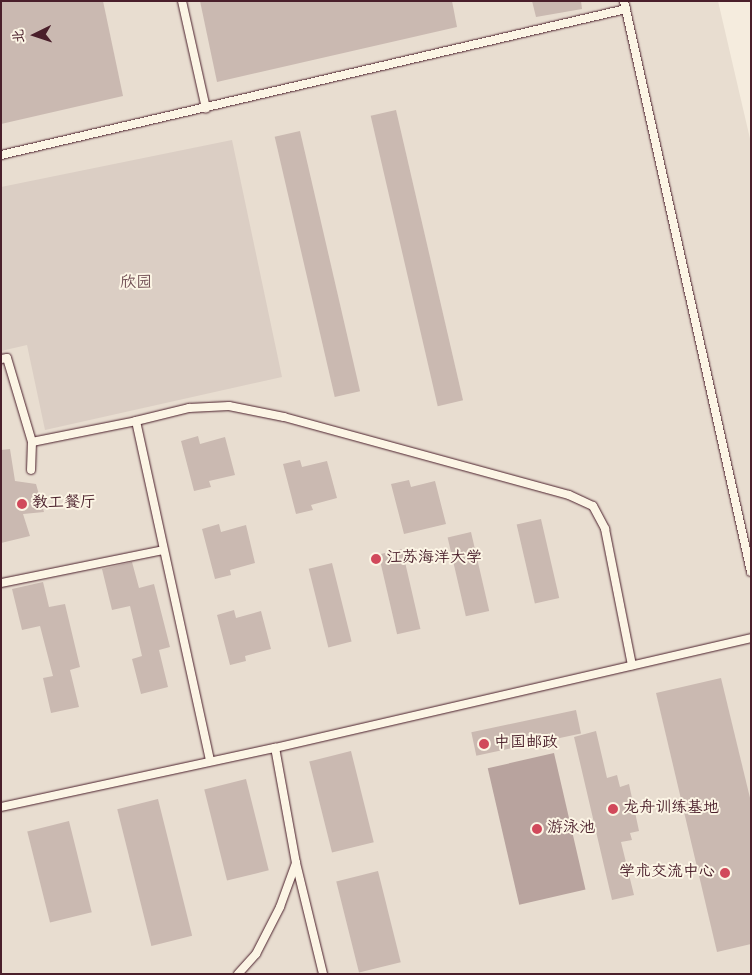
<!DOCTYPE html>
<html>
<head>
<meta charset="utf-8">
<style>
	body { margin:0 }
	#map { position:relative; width:752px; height:975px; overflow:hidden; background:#f5ecde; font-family:Dekko,"LXGW WenKai TC",sans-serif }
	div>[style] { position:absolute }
	.built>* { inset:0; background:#e8ddd0 }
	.green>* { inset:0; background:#dbcec4 }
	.water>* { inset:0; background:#b8a39e; transform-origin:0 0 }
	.building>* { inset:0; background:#cab9b1; transform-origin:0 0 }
	.roads { filter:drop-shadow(0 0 1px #4a1f2b) drop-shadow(0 0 1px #4a1f2b) }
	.lane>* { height:8px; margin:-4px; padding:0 4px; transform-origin:4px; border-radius:4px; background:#fcf5e5 }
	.dots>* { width:14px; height:14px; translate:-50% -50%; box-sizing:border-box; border:2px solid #fcf5e5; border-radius:50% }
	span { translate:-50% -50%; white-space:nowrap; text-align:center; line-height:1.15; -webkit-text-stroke:4px #fcf5e5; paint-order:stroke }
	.park-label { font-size:16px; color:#6e4b51 }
	.poi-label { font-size:16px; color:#4a1f2b }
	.left { translate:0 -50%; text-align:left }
	.right { translate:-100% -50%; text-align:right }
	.frame { position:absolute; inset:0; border:2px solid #4a1f2b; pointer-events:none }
	.north { position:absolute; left:10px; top:10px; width:50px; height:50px; -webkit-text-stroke:4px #fcf5e5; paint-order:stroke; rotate:266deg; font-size:14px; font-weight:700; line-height:20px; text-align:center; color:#4a1f2b }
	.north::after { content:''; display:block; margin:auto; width:18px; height:22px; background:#4a1f2b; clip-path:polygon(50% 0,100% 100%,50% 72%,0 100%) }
</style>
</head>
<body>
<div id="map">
	<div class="built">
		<i style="clip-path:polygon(1px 1px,718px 1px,751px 143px,751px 974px,1px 974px)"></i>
	</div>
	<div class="green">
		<i style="clip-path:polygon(232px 140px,282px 377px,45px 430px,27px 345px,1px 351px,1px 187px)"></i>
	</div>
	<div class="water">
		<i style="left:554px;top:753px;width:140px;height:68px;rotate:77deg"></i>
	</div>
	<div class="building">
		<i style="clip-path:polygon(1px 1px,103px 1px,123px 96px,1px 124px)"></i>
		<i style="clip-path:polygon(200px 1px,452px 1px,457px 27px,217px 82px)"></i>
		<i style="clip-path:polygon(532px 1px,581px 1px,582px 9px,536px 17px)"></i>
		<i style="left:396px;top:110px;width:298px;height:26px;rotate:77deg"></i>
		<i style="left:300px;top:131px;width:267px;height:26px;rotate:77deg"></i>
		<i style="clip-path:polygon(198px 436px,200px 444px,225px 437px,235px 475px,209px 481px,211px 487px,194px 491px,181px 441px)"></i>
		<i style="clip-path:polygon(10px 449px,15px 481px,36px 484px,44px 512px,23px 514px,30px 536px,1px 543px,1px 450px)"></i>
		<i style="clip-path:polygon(300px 460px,302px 467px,327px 461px,337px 498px,311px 505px,313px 510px,296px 514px,283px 464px)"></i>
		<i style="clip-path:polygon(409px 480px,411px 487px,435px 481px,446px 524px,404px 534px,391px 484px)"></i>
		<i style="left:541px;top:519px;width:81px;height:25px;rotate:77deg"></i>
		<i style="clip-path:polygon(219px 524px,221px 532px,246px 525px,255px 563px,230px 570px,231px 575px,215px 579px,202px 529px)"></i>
		<i style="left:471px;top:532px;width:81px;height:24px;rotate:77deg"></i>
		<i style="left:402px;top:549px;width:82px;height:24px;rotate:77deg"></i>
		<i style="clip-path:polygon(132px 562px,139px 588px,154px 584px,170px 647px,159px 650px,168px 687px,141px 694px,132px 659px,142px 656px,130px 606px,112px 610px,102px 569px)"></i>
		<i style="left:332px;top:563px;width:81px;height:24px;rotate:76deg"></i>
		<i style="clip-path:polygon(43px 582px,49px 607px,65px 604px,80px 667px,70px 670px,79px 707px,51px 713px,43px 678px,53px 676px,40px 626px,22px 630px,12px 589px)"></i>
		<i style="clip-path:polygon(234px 610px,236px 618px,261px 611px,271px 649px,245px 656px,246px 661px,230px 665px,217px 615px)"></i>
		<i style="clip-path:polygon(721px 678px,751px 802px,751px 944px,717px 952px,656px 693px)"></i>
		<i style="left:576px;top:710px;width:24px;height:107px;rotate:78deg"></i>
		<i style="clip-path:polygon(596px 731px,607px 778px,617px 775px,620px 787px,629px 784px,639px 831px,630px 833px,632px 840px,621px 842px,634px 895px,612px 900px,574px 737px)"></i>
		<i style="left:351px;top:751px;width:94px;height:43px;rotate:76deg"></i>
		<i style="left:246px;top:779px;width:94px;height:43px;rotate:76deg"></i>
		<i style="left:158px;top:799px;width:141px;height:42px;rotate:76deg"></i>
		<i style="left:69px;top:821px;width:94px;height:43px;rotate:76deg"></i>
		<i style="left:378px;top:871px;width:94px;height:43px;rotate:76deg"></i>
	</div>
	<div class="roads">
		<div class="lane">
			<i style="left:182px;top:1px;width:110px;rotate:77.4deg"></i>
			<i style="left:624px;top:1px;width:585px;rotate:77.46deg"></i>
			<i style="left:1px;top:155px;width:642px;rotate:-13.15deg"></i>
			<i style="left:1px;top:359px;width:6px;rotate:-9deg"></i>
			<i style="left:7px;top:358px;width:88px;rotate:73.4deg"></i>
			<i style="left:32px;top:442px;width:28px;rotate:92deg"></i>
			<i style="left:136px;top:421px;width:55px;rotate:-13.8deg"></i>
			<i style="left:189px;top:408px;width:40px;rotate:-2.9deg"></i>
			<i style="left:229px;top:406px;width:56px;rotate:11.3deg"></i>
			<i style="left:284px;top:417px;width:295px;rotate:15.3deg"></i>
			<i style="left:569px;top:495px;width:26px;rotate:25deg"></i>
			<i style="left:593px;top:506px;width:26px;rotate:62deg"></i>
			<i style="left:605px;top:529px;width:139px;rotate:78.8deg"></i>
			<i style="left:32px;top:442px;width:106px;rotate:-11.4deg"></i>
			<i style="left:136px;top:421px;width:347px;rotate:77.7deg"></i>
			<i style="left:1px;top:583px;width:165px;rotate:-11.5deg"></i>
			<i style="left:1px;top:807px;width:280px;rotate:-12.2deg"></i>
			<i style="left:275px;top:748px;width:489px;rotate:-13deg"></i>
			<i style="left:296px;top:863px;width:114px;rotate:76.3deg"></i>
			<i style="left:238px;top:974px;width:27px;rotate:-48deg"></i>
			<i style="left:256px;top:954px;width:53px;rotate:-62.9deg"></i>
			<i style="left:280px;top:907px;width:47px;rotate:-70deg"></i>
			<i style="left:296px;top:863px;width:117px;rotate:-100.3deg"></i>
		</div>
	</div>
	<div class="dots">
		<i style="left:22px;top:504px;background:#d1495b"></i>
		<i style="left:376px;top:559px;background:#d1495b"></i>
		<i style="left:484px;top:744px;background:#d1495b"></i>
		<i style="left:613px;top:809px;background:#d1495b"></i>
		<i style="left:537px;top:829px;background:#d1495b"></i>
		<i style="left:725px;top:873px;background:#d1495b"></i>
	</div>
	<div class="park-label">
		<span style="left:136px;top:284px">欣园</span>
	</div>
	<div class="poi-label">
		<span class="left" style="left:32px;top:504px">教工餐厅</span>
		<span class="left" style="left:386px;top:559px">江苏海洋大学</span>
		<span class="left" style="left:494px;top:744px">中国邮政</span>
		<span class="left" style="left:623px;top:809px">龙舟训练基地</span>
		<span class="left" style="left:547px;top:829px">游泳池</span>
		<span class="right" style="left:715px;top:873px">学术交流中心</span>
	</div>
	<div class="frame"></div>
	<div class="north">北</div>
</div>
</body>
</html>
